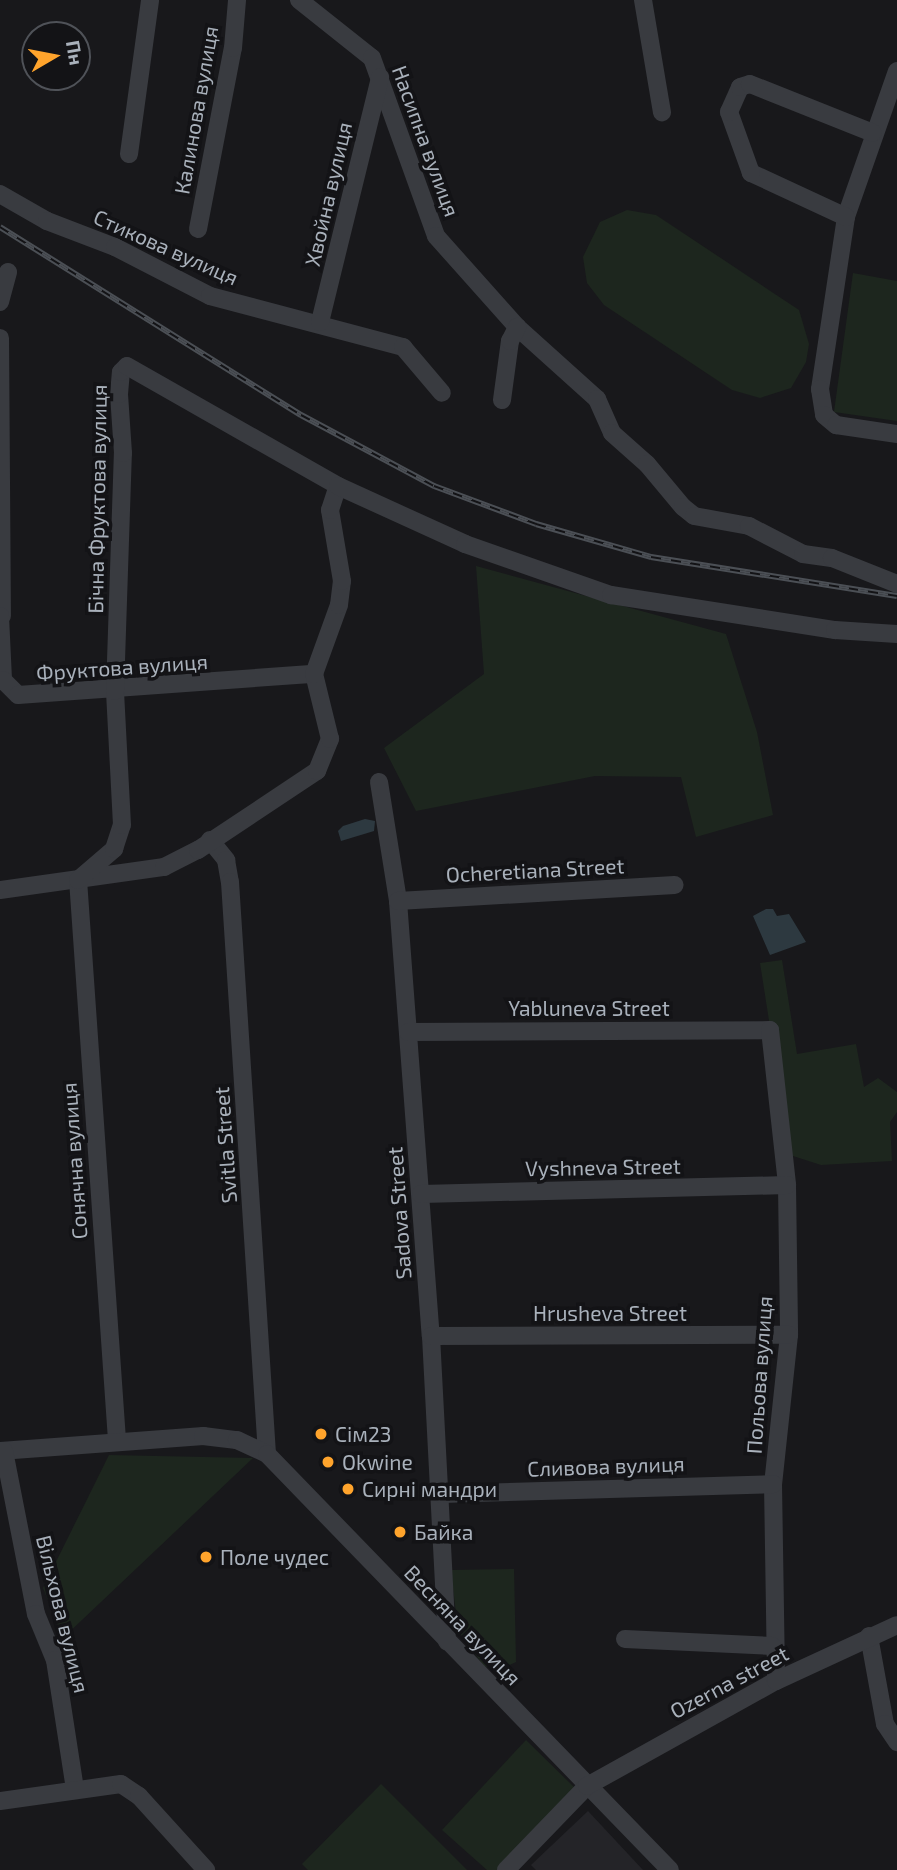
<!DOCTYPE html>
<html>
<head>
<meta charset="utf-8">
<style>
	body { margin:0 }
	#map { position:relative; width:897px; height:1870px; overflow:hidden; background:#18181b; font-family:"Exo 2",sans-serif }
	div>[style] { position:absolute }
	.built>* { inset:0; background:#242428 }
	.green>* { inset:0; background:#1d261e }
	.water>* { inset:0; background:#2d3940 }
	.minor>* { height:18px; margin:-9px; padding:0 9px; transform-origin:9px; border-radius:9px; background:#393b40 }
	.rail>* { height:6px; margin-top:-3px; transform-origin:0; background:repeating-linear-gradient(90deg,#131316 0 10px,#4b4f55 0 20px); box-sizing:border-box; border-block:2px solid #4b4f55 }
	.dots>* { width:19px; height:19px; translate:-50% -50%; box-sizing:border-box; border:4px solid #131316; border-radius:50% }
	span { translate:-50% -50%; white-space:nowrap; text-align:center; line-height:1.15; -webkit-text-stroke:7px #131316; paint-order:stroke }
	.street-label { font-size:21px; color:#a9b1bb }
	.poi-label { font-size:21px; color:#a9b1bb }
	.left { translate:0 -50%; text-align:left }
	.north { position:absolute; left:21px; top:21px; width:70px; height:70px; box-sizing:border-box; background:#131316; border:2px solid #4f5258; border-radius:50%; rotate:80deg; font-size:19px; font-weight:700; line-height:28px; text-align:center; color:#a9b1bb }
	.north::after { content:''; display:block; margin:auto; width:24px; height:32px; background:#ffa42c; clip-path:polygon(50% 0,100% 100%,50% 72%,0 100%) }
</style>
</head>
<body>
<div id="map">
	<div class="built">
		<i style="clip-path:polygon(588px 1811px,643px 1870px,536px 1870px,531px 1865px)"></i>
	</div>
	<div class="green">
		<i style="clip-path:polygon(627px 210px,656px 215px,799px 310px,809px 344px,806px 362px,791px 388px,760px 398px,732px 390px,604px 305px,587px 283px,583px 257px,600px 222px)"></i>
		<i style="clip-path:polygon(853px 273px,897px 281px,897px 421px,834px 412px)"></i>
		<i style="clip-path:polygon(476px 566px,726px 634px,757px 732px,773px 815px,696px 837px,681px 777px,595px 776px,416px 811px,384px 748px,484px 674px)"></i>
		<i style="clip-path:polygon(782px 960px,797px 1054px,856px 1044px,864px 1087px,878px 1078px,897px 1092px,897px 1112px,890px 1122px,892px 1161px,821px 1165px,790px 1155px,760px 963px)"></i>
		<i style="clip-path:polygon(109px 1455px,253px 1458px,63px 1638px,43px 1588px)"></i>
		<i style="clip-path:polygon(514px 1569px,516px 1662px,499px 1670px,484px 1666px,458px 1631px,451px 1570px)"></i>
		<i style="clip-path:polygon(526px 1740px,577px 1790px,506px 1870px,487px 1870px,442px 1830px)"></i>
		<i style="clip-path:polygon(381px 1784px,467px 1870px,308px 1870px,302px 1864px)"></i>
	</div>
	<div class="water">
		<i style="clip-path:polygon(365px 819px,375px 821px,374px 831px,341px 841px,338px 831px,343px 826px)"></i>
		<i style="clip-path:polygon(766px 909px,773px 909px,777px 916px,789px 914px,806px 942px,770px 955px,753px 916px)"></i>
	</div>
	<div class="minor">
		<i style="left:299px;top:0;width:93px;rotate:38.5deg"></i>
		<i style="left:372px;top:58px;width:189px;rotate:70.2deg"></i>
		<i style="left:436px;top:236px;width:122px;rotate:48.3deg"></i>
		<i style="left:517px;top:327px;width:108px;rotate:42deg"></i>
		<i style="left:597px;top:399px;width:37px;rotate:66deg"></i>
		<i style="left:612px;top:433px;width:47px;rotate:41.5deg"></i>
		<i style="left:647px;top:464px;width:56px;rotate:50.1deg"></i>
		<i style="left:683px;top:507px;width:14px;rotate:39deg"></i>
		<i style="left:694px;top:516px;width:56px;rotate:10.3deg"></i>
		<i style="left:749px;top:526px;width:61px;rotate:27.4deg"></i>
		<i style="left:803px;top:554px;width:29px;rotate:8deg"></i>
		<i style="left:832px;top:558px;width:70px;rotate:21.8deg"></i>
		<i style="left:643px;top:0;width:114px;rotate:80.4deg"></i>
		<i style="left:897px;top:71px;width:155px;rotate:109.3deg"></i>
		<i style="left:846px;top:217px;width:174px;rotate:98.6deg"></i>
		<i style="left:820px;top:389px;width:26px;rotate:81deg"></i>
		<i style="left:824px;top:415px;width:16px;rotate:40deg"></i>
		<i style="left:836px;top:425px;width:62px;rotate:8.4deg"></i>
		<i style="left:129px;top:154px;width:155px;rotate:-82.2deg"></i>
		<i style="left:0;top:194px;width:54px;rotate:29.9deg"></i>
		<i style="left:47px;top:221px;width:73px;rotate:20.9deg"></i>
		<i style="left:115px;top:247px;width:107px;rotate:27.3deg"></i>
		<i style="left:210px;top:296px;width:200px;rotate:14.8deg"></i>
		<i style="left:403px;top:347px;width:60px;rotate:49.7deg"></i>
		<i style="left:846px;top:217px;width:105px;rotate:-155.1deg"></i>
		<i style="left:751px;top:173px;width:65px;rotate:-109.8deg"></i>
		<i style="left:729px;top:112px;width:27px;rotate:-66deg"></i>
		<i style="left:740px;top:87px;width:10px;rotate:-17deg"></i>
		<i style="left:750px;top:84px;width:132px;rotate:21.7deg"></i>
		<i style="left:198px;top:229px;width:184px;rotate:-79.1deg"></i>
		<i style="left:233px;top:48px;width:48px;rotate:-85.2deg"></i>
		<i style="left:0;top:302px;width:31px;rotate:-75deg"></i>
		<i style="left:320px;top:322px;width:252px;rotate:-76.2deg"></i>
		<i style="left:0;top:338px;width:278px;rotate:89.6deg"></i>
		<i style="left:502px;top:400px;width:60px;rotate:-82.3deg"></i>
		<i style="left:510px;top:341px;width:16px;rotate:-63deg"></i>
		<i style="left:0;top:616px;width:64px;rotate:87.3deg"></i>
		<i style="left:3px;top:680px;width:21px;rotate:45deg"></i>
		<i style="left:18px;top:695px;width:297px;rotate:-4.1deg"></i>
		<i style="left:379px;top:782px;width:121px;rotate:80.9deg"></i>
		<i style="left:398px;top:901px;width:436px;rotate:85.7deg"></i>
		<i style="left:431px;top:1336px;width:306px;rotate:87deg"></i>
		<i style="left:210px;top:840px;width:26px;rotate:51deg"></i>
		<i style="left:226px;top:860px;width:22px;rotate:80deg"></i>
		<i style="left:230px;top:882px;width:573px;rotate:86.3deg"></i>
		<i style="left:0;top:890px;width:166px;rotate:-8deg"></i>
		<i style="left:164px;top:867px;width:38px;rotate:-27deg"></i>
		<i style="left:198px;top:850px;width:143px;rotate:-33.6deg"></i>
		<i style="left:317px;top:771px;width:35px;rotate:-68deg"></i>
		<i style="left:330px;top:739px;width:67px;rotate:-103.8deg"></i>
		<i style="left:314px;top:674px;width:73px;rotate:-70.1deg"></i>
		<i style="left:339px;top:605px;width:24px;rotate:-83deg"></i>
		<i style="left:342px;top:581px;width:72px;rotate:-99.6deg"></i>
		<i style="left:330px;top:510px;width:25px;rotate:-72deg"></i>
		<i style="left:398px;top:901px;width:277px;rotate:-3.3deg"></i>
		<i style="left:408px;top:1032px;width:362px;rotate:-0.3deg"></i>
		<i style="left:770px;top:1030px;width:156px;rotate:83.7deg"></i>
		<i style="left:787px;top:1185px;width:150px;rotate:89.2deg"></i>
		<i style="left:789px;top:1335px;width:150px;rotate:96.1deg"></i>
		<i style="left:773px;top:1484px;width:197px;rotate:89.1deg"></i>
		<i style="left:421px;top:1194px;width:366px;rotate:-1.4deg"></i>
		<i style="left:431px;top:1336px;width:358px;rotate:-0.2deg"></i>
		<i style="left:117px;top:1440px;width:561px;rotate:-93.98deg"></i>
		<i style="left:78px;top:880px;width:48px;rotate:-40.7deg"></i>
		<i style="left:114px;top:849px;width:25px;rotate:-72deg"></i>
		<i style="left:122px;top:825px;width:134px;rotate:-93deg"></i>
		<i style="left:115px;top:691px;width:238px;rotate:-88.1deg"></i>
		<i style="left:123px;top:453px;width:59px;rotate:-93.9deg"></i>
		<i style="left:119px;top:394px;width:22px;rotate:-85deg"></i>
		<i style="left:121px;top:372px;width:8px;rotate:-45deg"></i>
		<i style="left:127px;top:366px;width:243px;rotate:29.6deg"></i>
		<i style="left:338px;top:486px;width:140px;rotate:24.5deg"></i>
		<i style="left:465px;top:544px;width:155px;rotate:19.3deg"></i>
		<i style="left:611px;top:595px;width:227px;rotate:8.9deg"></i>
		<i style="left:835px;top:630px;width:62px;rotate:3.7deg"></i>
		<i style="left:0;top:1451px;width:204px;rotate:-4.2deg"></i>
		<i style="left:203px;top:1436px;width:34px;rotate:7deg"></i>
		<i style="left:237px;top:1440px;width:33px;rotate:25deg"></i>
		<i style="left:267px;top:1454px;width:579px;rotate:45.91deg"></i>
		<i style="left:4px;top:1451px;width:166px;rotate:78.9deg"></i>
		<i style="left:36px;top:1614px;width:50px;rotate:67.6deg"></i>
		<i style="left:55px;top:1660px;width:131px;rotate:81.2deg"></i>
		<i style="left:441px;top:1494px;width:332px;rotate:-1.7deg"></i>
		<i style="left:869px;top:1636px;width:89px;rotate:79.7deg"></i>
		<i style="left:885px;top:1724px;width:22px;rotate:56deg"></i>
		<i style="left:625px;top:1639px;width:147px;rotate:2.7deg"></i>
		<i style="left:0;top:1801px;width:122px;rotate:-8deg"></i>
		<i style="left:121px;top:1784px;width:22px;rotate:34deg"></i>
		<i style="left:139px;top:1796px;width:100px;rotate:47.8deg"></i>
		<i style="left:506px;top:1870px;width:117px;rotate:-46deg"></i>
		<i style="left:587px;top:1786px;width:216px;rotate:-29.1deg"></i>
		<i style="left:776px;top:1681px;width:133px;rotate:-24.8deg"></i>
	</div>
	<div class="rail">
		<i style="left:0;top:227px;width:355px;rotate:32deg"></i>
		<i style="left:301px;top:415px;width:151px;rotate:28.1deg"></i>
		<i style="left:434px;top:486px;width:109px;rotate:20.4deg"></i>
		<i style="left:536px;top:524px;width:120px;rotate:16deg"></i>
		<i style="left:651px;top:557px;width:249px;rotate:9deg"></i>
	</div>
	<div class="dots">
		<i style="left:321px;top:1434px;background:#ffa42c"></i>
		<i style="left:328px;top:1462px;background:#ffa42c"></i>
		<i style="left:348px;top:1489px;background:#ffa42c"></i>
		<i style="left:400px;top:1532px;background:#ffa42c"></i>
		<i style="left:206px;top:1557px;background:#ffa42c"></i>
	</div>
	<div class="street-label">
		<span style="left:196px;top:110px;rotate:-80deg">Калинова вулиця</span>
		<span style="left:426px;top:141px;rotate:70deg">Насипна вулиця</span>
		<span style="left:328px;top:194px;rotate:-77deg">Хвойна вулиця</span>
		<span style="left:166px;top:247px;rotate:24deg">Стикова вулиця</span>
		<span style="left:97px;top:499px;rotate:-89deg">Бічна Фруктова вулиця</span>
		<span style="left:122px;top:667px;rotate:-4deg">Фруктова вулиця</span>
		<span style="left:535px;top:870px;rotate:-3deg">Ocheretiana Street</span>
		<span style="left:589px;top:1008px">Yabluneva Street</span>
		<span style="left:225px;top:1145px;rotate:-94deg">Svitla Street</span>
		<span style="left:74px;top:1161px;rotate:-94deg">Сонячна вулиця</span>
		<span style="left:603px;top:1167px;rotate:-1deg">Vyshneva Street</span>
		<span style="left:399px;top:1213px;rotate:-94deg">Sadova Street</span>
		<span style="left:610px;top:1313px">Hrusheva Street</span>
		<span style="left:759px;top:1375px;rotate:-86deg">Польова вулиця</span>
		<span style="left:606px;top:1466px;rotate:-2deg">Сливова вулиця</span>
		<span style="left:63px;top:1614px;rotate:76deg">Вільхова вулиця</span>
		<span style="left:463px;top:1625px;rotate:46deg">Весняна вулиця</span>
		<span style="left:729px;top:1682px;rotate:-28deg">Ozerna street</span>
	</div>
	<div class="poi-label">
		<span class="left" style="left:335px;top:1434px">Сім23</span>
		<span class="left" style="left:342px;top:1462px">Okwine</span>
		<span class="left" style="left:362px;top:1489px">Сирні мандри</span>
		<span class="left" style="left:414px;top:1532px">Байка</span>
		<span class="left" style="left:220px;top:1557px">Поле чудес</span>
	</div>
	<div class="north">Пн</div>
</div>
</body>
</html>
